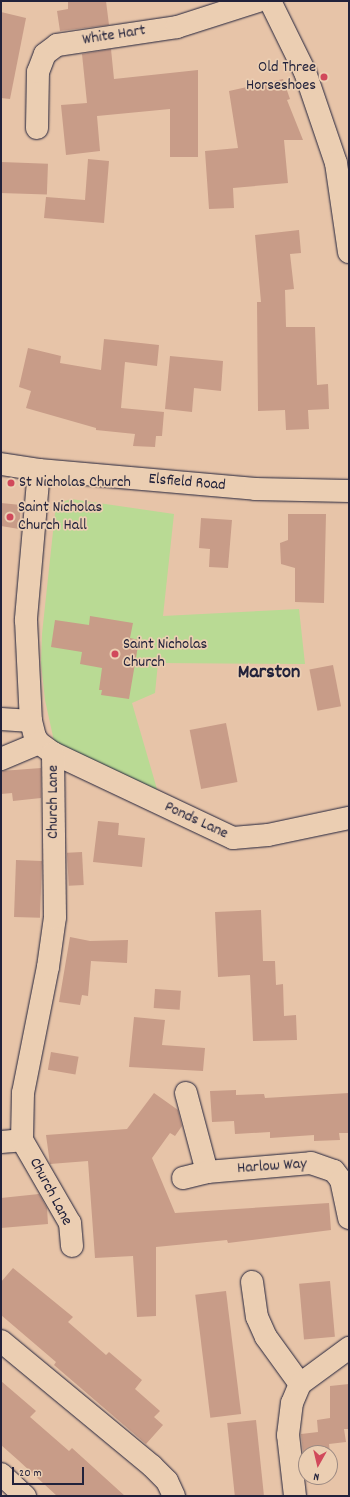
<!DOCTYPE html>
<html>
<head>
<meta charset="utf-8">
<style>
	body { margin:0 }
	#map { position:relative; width:350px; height:1497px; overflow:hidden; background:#e7c4a8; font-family:Dekko,sans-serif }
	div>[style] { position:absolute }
	.green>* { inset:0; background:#b9da94 }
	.building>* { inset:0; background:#c89c88; transform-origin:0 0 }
	.roads { filter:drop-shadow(0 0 1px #22223b) drop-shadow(0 0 1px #22223b) }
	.minor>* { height:22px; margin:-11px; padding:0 11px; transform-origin:11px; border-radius:11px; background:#ebceb2 }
	.dots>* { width:11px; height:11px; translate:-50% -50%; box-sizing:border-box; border:2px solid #ebceb2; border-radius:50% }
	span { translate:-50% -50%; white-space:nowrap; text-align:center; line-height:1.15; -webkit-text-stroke:3.5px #ebceb2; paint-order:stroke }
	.street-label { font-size:16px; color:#22223b }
	.poi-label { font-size:16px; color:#22223b }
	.right { translate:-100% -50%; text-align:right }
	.left { translate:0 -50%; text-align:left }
	.district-label { font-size:20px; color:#22223b; font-weight:700 }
	.frame { position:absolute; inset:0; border:2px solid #22223b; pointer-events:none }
	.north { position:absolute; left:298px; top:1445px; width:40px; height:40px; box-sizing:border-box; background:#ebceb2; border:1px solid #9b8982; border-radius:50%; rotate:188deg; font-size:11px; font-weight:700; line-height:16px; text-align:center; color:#22223b }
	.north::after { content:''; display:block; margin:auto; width:14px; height:18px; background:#d1495b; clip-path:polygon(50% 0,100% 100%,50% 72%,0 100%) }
	.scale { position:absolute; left:12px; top:1467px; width:72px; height:18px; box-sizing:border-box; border:2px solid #22223b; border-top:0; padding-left:5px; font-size:12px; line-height:14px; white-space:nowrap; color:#22223b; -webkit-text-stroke:3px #ebceb2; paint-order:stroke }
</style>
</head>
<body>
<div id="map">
	<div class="green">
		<i style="clip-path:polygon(71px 499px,174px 514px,163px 616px,299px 609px,305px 664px,158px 663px,155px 693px,132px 703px,159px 796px,54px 741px,45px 700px,41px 663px,42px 634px,56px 504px)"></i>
	</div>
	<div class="building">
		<i style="clip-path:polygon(68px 1px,106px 1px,109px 25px,60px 31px,57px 11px,68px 9px)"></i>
		<i style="clip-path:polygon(1px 12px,26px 18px,10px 99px,1px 98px)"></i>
		<i style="clip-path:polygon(111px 49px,114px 79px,198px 70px,198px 157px,170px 157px,170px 109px,97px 116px,100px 151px,66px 155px,61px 105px,87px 103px,82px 54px)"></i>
		<i style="clip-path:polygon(283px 79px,290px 99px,287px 100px,303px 140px,284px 140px,288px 183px,233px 188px,234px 208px,209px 209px,205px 151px,238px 148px,229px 91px)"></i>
		<i style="clip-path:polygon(88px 159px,109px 161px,104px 223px,44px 218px,46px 197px,85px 200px)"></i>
		<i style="left:1px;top:162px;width:47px;height:31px;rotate:2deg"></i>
		<i style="clip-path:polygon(299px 230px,301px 253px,290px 254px,294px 289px,285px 290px,286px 327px,315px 327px,317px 385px,328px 384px,329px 409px,308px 410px,309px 429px,286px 430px,285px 410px,258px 411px,257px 302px,261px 302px,255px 235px)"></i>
		<i style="clip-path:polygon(104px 339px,159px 345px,157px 366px,125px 362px,121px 408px,164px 412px,162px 436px,156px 436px,155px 447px,133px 446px,135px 434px,96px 430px,96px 428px,26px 408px,31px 391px,19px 387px,28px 348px,61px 356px,60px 363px,101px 370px)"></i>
		<i style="clip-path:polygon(170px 356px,223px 361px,221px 391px,194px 388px,192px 412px,165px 409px)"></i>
		<i style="clip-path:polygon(1px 503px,21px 505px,19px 529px,1px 526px)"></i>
		<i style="clip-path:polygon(288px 514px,326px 514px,324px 603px,295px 602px,295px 568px,281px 564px,280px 543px,288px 540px)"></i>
		<i style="clip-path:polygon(201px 518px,232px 520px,228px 568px,209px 567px,210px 549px,199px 548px)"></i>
		<i style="clip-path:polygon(90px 616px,133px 623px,130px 638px,139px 640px,129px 699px,101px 695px,102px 690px,99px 690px,102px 668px,80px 664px,82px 652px,51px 647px,55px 620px,89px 625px)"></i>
		<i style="left:333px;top:665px;width:42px;height:24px;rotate:79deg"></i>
		<i style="left:226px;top:723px;width:60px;height:37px;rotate:79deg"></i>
		<i style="clip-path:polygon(41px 768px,41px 798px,13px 801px,12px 793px,1px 794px,1px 771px)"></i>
		<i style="clip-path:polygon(98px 821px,119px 823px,118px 835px,145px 838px,142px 867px,93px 862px)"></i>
		<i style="left:82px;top:852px;width:33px;height:15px;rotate:87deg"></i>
		<i style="left:16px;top:860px;width:26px;height:57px;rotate:2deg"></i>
		<i style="clip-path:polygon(261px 910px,263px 961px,275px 961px,276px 985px,283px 984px,284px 1016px,296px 1015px,297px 1040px,253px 1041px,250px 975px,218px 977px,215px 912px)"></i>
		<i style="clip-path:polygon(70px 937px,90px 941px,128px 940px,127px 963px,91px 961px,88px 996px,82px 995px,80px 1005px,59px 1002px)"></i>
		<i style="left:155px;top:989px;width:26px;height:19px;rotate:4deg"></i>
		<i style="clip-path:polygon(134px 1017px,165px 1020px,162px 1045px,205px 1048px,203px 1071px,129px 1067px)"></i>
		<i style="left:51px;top:1052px;width:28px;height:18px;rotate:10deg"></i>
		<i style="clip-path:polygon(236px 1090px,236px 1095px,264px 1094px,265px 1098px,349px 1093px,349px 1133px,339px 1133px,340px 1140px,314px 1141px,314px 1135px,270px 1138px,270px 1132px,235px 1134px,234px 1121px,212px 1122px,210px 1091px)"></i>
		<i style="clip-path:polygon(154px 1093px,178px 1110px,182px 1126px,175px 1136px,170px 1133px,152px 1158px,175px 1213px,329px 1203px,331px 1230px,228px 1243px,227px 1240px,156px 1247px,156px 1316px,137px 1317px,133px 1256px,95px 1258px,88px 1161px,50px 1164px,46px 1135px,127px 1129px)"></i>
		<i style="clip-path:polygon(39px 1194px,47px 1208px,48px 1224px,1px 1228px,1px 1198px)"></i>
		<i style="clip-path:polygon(13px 1268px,73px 1317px,68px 1322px,106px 1355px,109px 1352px,142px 1380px,135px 1389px,160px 1411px,154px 1417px,163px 1425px,146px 1444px,54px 1365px,56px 1362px,1px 1315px,1px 1282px)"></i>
		<i style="left:330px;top:1281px;width:56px;height:31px;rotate:85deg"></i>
		<i style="left:226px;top:1291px;width:124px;height:31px;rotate:83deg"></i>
		<i style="clip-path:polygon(1px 1381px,36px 1411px,30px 1417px,69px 1451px,72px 1448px,125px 1496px,57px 1496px,18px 1460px,1px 1445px)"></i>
		<i style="clip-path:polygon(349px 1384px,349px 1429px,344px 1429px,346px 1442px,329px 1444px,330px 1453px,306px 1453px,304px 1460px,301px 1434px,318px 1432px,317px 1420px,330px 1418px,330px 1386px)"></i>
		<i style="left:256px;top:1420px;width:76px;height:29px;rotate:84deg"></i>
	</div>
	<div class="roads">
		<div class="minor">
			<i style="left:270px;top:1px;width:79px;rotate:63.8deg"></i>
			<i style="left:305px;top:72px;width:96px;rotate:71.2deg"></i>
			<i style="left:336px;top:163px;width:90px;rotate:81.7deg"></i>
			<i style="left:37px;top:128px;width:56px;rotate:-89deg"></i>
			<i style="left:38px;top:72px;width:19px;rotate:-69deg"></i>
			<i style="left:45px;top:54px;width:15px;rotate:-37deg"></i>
			<i style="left:57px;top:45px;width:121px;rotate:-8.5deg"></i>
			<i style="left:177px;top:27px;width:85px;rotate:-17.8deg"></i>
			<i style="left:1px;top:464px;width:38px;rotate:9deg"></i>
			<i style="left:39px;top:470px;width:217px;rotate:5deg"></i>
			<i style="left:255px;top:489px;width:94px;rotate:1.2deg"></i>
			<i style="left:39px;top:470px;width:151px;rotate:95deg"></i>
			<i style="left:26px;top:620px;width:101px;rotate:87.2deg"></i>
			<i style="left:31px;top:721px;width:16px;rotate:76deg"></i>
			<i style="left:35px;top:737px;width:7px;rotate:56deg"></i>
			<i style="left:39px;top:743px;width:17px;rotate:36deg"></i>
			<i style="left:53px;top:753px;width:199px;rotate:25.3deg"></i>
			<i style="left:233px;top:838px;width:35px;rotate:-5deg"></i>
			<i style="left:268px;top:835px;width:83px;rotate:-11.9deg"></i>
			<i style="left:1px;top:719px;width:30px;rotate:4deg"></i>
			<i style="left:1px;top:759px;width:41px;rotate:-22.8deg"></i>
			<i style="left:186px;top:1093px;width:82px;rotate:75.1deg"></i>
			<i style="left:22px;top:1140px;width:96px;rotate:60deg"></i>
			<i style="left:70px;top:1223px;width:23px;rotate:85deg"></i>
			<i style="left:1px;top:1142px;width:21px;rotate:-5deg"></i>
			<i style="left:22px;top:1140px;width:47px;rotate:-88.8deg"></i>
			<i style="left:23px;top:1093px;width:128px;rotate:-78.8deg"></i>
			<i style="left:48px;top:967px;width:50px;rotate:-82deg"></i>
			<i style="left:55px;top:917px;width:164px;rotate:-90.7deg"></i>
			<i style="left:183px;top:1178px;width:25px;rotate:-14deg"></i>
			<i style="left:207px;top:1172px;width:104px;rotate:-4.9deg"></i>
			<i style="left:311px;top:1163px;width:24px;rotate:19deg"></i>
			<i style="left:334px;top:1171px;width:11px;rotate:52deg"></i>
			<i style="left:341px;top:1180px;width:39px;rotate:78deg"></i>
			<i style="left:252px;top:1282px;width:35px;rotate:82deg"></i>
			<i style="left:257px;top:1317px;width:22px;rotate:66deg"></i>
			<i style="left:266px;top:1337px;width:58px;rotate:54.1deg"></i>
			<i style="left:1px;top:1341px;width:196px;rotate:39.6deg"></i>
			<i style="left:152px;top:1466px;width:21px;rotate:45deg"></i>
			<i style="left:167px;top:1481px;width:17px;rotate:65deg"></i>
			<i style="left:1px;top:1474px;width:33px;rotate:43deg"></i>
			<i style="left:295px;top:1496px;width:61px;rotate:-96.5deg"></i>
			<i style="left:288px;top:1435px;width:32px;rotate:-83deg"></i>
			<i style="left:292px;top:1403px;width:21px;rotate:-67deg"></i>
			<i style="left:300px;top:1384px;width:61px;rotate:-36.3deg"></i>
		</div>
	</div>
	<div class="dots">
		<i style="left:324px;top:77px;background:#d1495b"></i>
		<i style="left:11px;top:483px;background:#d1495b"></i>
		<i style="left:10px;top:517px;background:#d1495b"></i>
		<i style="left:115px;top:654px;background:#d1495b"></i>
	</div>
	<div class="street-label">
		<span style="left:114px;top:36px;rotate:-9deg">White Hart</span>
		<span style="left:187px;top:483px;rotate:5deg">Elsfield Road</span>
		<span style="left:54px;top:802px;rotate:-90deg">Church Lane</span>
		<span style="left:196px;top:821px;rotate:25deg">Ponds Lane</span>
		<span style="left:272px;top:1167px;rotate:-4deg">Harlow Way</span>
		<span style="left:50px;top:1192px;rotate:62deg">Church Lane</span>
	</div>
	<div class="poi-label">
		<span class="right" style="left:316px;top:77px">Old Three<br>Horseshoes</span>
		<span class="left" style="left:19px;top:483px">St Nicholas Church</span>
		<span class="left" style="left:18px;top:517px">Saint Nicholas<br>Church Hall</span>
		<span class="left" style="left:123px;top:654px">Saint Nicholas<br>Church</span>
	</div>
	<div class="district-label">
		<span style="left:269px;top:673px">Marston</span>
	</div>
	<div class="frame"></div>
	<div class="north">N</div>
	<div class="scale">20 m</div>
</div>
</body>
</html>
